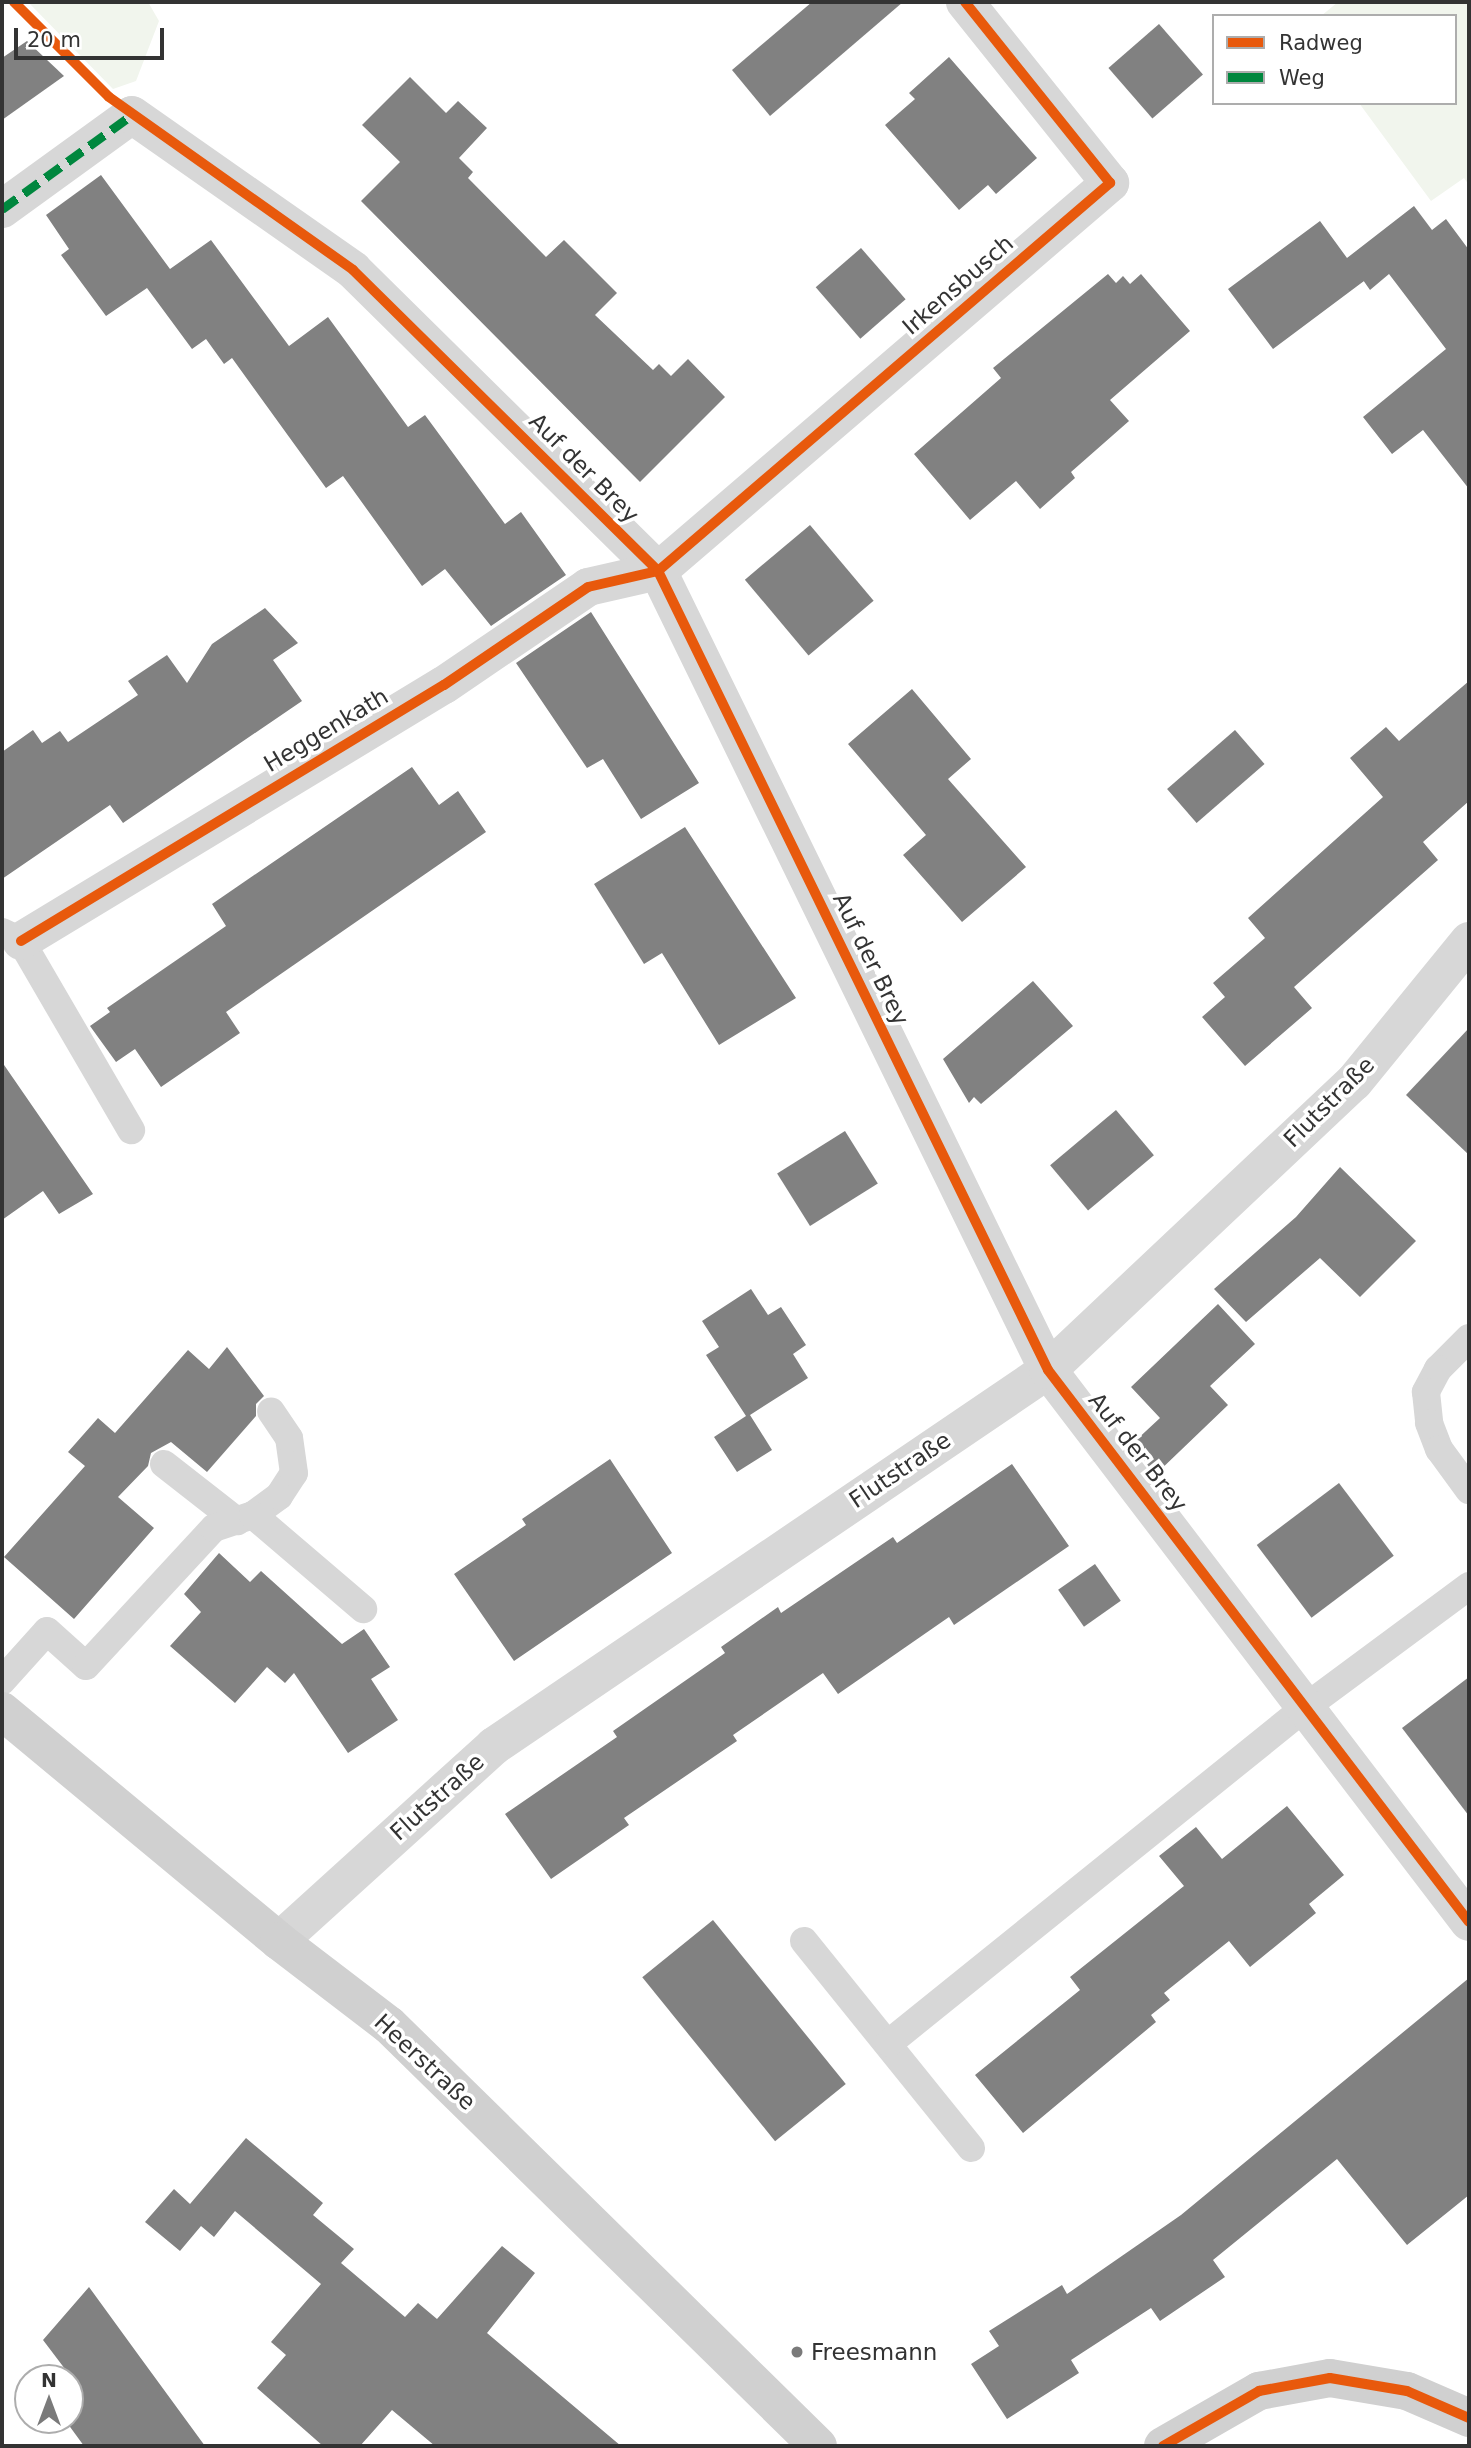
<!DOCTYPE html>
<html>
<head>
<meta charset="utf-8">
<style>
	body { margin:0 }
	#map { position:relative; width:1471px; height:2448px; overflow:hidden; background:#fff; font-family:"DejaVu Sans",sans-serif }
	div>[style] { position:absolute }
	.green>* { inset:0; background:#f1f5ed }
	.building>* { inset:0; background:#818181; transform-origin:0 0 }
	.lane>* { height:28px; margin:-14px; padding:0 14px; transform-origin:14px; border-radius:14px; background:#d7d7d7 }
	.street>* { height:38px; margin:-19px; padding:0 19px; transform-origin:19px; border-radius:19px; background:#d7d7d7 }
	.secondary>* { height:38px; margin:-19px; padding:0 19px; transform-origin:19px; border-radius:19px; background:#d0d0d0 }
	.quiet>* { height:9px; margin-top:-4.5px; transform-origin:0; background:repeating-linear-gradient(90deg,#00873e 0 18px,transparent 0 27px) }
	.cycleway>* { height:10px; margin:-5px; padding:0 5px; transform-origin:5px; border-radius:5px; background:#e8590c }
	.dots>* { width:19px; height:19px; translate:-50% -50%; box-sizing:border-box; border:4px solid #fff; border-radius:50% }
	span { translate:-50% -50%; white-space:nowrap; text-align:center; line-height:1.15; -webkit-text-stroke:7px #fff; paint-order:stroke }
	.street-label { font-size:23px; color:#333 }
	.poi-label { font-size:23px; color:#333 }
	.left { translate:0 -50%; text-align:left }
	.frame { position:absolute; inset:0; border:4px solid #333; pointer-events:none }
	.legend { position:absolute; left:1212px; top:14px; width:245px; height:91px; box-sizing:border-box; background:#fff; border:2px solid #adadad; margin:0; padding:9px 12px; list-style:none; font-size:21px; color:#333 }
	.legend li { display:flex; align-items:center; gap:14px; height:35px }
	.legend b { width:35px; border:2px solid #adadad }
	.north { position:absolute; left:14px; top:2364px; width:70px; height:70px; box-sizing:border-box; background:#fff; border:2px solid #adadad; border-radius:50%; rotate:0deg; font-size:19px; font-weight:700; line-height:28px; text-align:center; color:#333 }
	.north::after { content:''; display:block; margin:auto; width:24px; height:32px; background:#7a7a7a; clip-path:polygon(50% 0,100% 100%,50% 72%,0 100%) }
	.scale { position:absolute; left:14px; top:28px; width:150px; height:32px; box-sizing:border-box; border:4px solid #333; border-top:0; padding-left:9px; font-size:21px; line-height:24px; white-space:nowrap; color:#333; -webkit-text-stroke:5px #fff; paint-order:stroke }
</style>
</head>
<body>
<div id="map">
	<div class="green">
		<i style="clip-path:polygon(28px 2px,148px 2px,159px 21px,136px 81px,113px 89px)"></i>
		<i style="clip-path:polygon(1338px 2px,1469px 2px,1469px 185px,1464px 178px,1431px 201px,1359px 103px,1455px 103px,1455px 16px,1321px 16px)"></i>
	</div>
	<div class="building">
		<i style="clip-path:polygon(812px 2px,903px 2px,770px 116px,732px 70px)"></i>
		<i style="left:1159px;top:24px;width:67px;height:67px;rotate:49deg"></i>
		<i style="clip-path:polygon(27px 41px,64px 76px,2px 120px,2px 58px)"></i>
		<i style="clip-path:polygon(949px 57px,1037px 158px,996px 194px,988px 185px,959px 210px,885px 125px,915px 99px,909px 93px)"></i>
		<i style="clip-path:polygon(410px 77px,446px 113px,458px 101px,487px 128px,459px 158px,473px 172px,468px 178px,546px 257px,564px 240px,617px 293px,595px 315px,653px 370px,659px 364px,671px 376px,688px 359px,725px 397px,640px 482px,361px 201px,400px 162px,362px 125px)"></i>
		<i style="clip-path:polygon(101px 175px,170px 269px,211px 240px,289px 346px,328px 317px,408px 427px,425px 415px,505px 524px,521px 512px,566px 575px,491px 626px,445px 569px,422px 586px,343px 476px,326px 488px,232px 358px,224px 364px,206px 339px,192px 349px,147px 288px,106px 316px,61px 255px,69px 249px,46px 215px)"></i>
		<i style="clip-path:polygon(1414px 206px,1432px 230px,1446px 219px,1469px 250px,1469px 489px,1423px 430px,1392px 454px,1363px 417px,1446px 349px,1389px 274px,1370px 290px,1356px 270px,1364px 281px,1273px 349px,1228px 289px,1320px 221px,1347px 258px)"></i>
		<i style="left:861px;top:248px;width:68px;height:60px;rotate:49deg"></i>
		<i style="clip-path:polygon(1108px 274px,1116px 283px,1123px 276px,1130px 284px,1141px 274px,1190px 331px,1110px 400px,1129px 421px,1071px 472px,1075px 478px,1040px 509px,1016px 481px,970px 520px,914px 454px,1001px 378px,993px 368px)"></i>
		<i style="left:810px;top:525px;width:99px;height:85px;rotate:50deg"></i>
		<i style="clip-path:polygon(265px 608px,298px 643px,273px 660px,302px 701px,123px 823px,110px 805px,2px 879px,2px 752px,33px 730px,42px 743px,60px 731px,68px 742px,138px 695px,128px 681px,167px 655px,187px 683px,212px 644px)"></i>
		<i style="clip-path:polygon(591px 612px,699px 783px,641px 819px,603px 759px,587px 768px,516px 663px)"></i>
		<i style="clip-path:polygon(1469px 681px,1469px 801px,1423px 842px,1438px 860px,1294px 987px,1312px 1008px,1245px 1066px,1202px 1017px,1225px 997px,1213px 983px,1265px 938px,1248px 918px,1383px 797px,1350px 758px,1386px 727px,1399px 741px)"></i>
		<i style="clip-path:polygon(912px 689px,971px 759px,948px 779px,1026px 867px,962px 922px,903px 855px,926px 835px,848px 744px)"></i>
		<i style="left:1235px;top:730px;width:45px;height:90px;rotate:49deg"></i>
		<i style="clip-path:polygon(412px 767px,439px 805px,458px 791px,486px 832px,226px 1012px,240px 1033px,161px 1087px,135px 1049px,116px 1062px,90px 1026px,110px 1012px,107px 1008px,226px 926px,212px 904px)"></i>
		<i style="clip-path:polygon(685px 827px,796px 998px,719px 1045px,662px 953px,644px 964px,594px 884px)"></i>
		<i style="clip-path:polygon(1033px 981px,1073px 1026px,981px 1104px,974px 1097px,969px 1103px,943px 1059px)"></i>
		<i style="clip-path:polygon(1469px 1028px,1469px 1155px,1406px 1095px)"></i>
		<i style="clip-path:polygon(2px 1062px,93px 1194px,59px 1214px,43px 1191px,2px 1220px)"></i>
		<i style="left:1116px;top:1110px;width:59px;height:86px;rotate:50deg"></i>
		<i style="left:845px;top:1131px;width:62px;height:80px;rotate:58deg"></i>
		<i style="clip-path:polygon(1340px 1167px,1416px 1241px,1360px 1297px,1320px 1258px,1246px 1322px,1214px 1289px,1296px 1217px)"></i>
		<i style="clip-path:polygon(751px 1289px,768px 1315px,781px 1307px,806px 1345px,793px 1354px,808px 1378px,750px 1415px,772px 1450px,737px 1472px,714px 1437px,746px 1416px,706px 1355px,719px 1347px,702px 1321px)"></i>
		<i style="clip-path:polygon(1218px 1304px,1255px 1344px,1210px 1386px,1228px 1405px,1155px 1475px,1132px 1444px,1160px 1418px,1131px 1387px)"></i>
		<i style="clip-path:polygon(227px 1347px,264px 1396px,256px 1404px,256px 1416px,207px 1472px,171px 1442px,151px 1453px,148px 1466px,118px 1497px,154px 1528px,74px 1619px,4px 1557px,85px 1466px,68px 1452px,98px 1418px,115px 1433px,188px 1350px,209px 1369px)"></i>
		<i style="clip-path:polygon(610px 1459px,672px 1553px,514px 1661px,454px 1574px,526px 1525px,522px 1519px)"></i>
		<i style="clip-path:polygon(1012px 1464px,1069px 1546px,954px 1625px,949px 1617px,838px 1694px,823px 1673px,733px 1735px,737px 1741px,624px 1818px,629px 1825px,551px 1879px,505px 1814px,617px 1737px,613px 1731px,725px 1653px,721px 1647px,778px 1607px,781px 1613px,893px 1537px,897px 1543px)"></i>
		<i style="left:1339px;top:1483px;width:91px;height:103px;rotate:53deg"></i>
		<i style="clip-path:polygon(219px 1553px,250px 1582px,261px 1571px,342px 1644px,364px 1629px,390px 1667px,371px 1679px,398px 1720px,348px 1753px,294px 1673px,285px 1683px,267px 1667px,235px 1703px,170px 1646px,201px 1612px,184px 1594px)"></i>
		<i style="left:1095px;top:1564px;width:45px;height:45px;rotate:55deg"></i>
		<i style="clip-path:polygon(1469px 1677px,1469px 1816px,1402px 1728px)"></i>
		<i style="clip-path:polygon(1287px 1806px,1344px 1875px,1309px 1904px,1316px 1913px,1250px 1967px,1229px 1941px,1164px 1993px,1170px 2000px,1151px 2015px,1156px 2022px,1023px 2133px,975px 2075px,1080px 1990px,1070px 1977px,1184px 1886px,1159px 1856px,1196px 1827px,1222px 1859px)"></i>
		<i style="left:713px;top:1920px;width:211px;height:91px;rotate:51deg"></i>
		<i style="clip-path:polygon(1469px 1978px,1469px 2195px,1407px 2245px,1337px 2159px,1213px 2260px,1225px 2277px,1160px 2321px,1151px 2308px,1071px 2360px,1079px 2373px,1007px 2419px,971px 2364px,999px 2346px,989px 2331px,1062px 2285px,1067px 2294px,1181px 2215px)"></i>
		<i style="clip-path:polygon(246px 2138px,323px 2203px,313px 2215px,354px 2249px,341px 2263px,405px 2317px,418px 2303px,437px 2319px,502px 2246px,535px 2273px,487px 2333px,621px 2446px,435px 2446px,392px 2410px,360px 2446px,323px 2446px,257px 2388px,286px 2355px,271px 2342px,321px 2284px,235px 2211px,214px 2237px,201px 2226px,180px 2251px,145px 2222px,174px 2189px,190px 2204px)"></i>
		<i style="clip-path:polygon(89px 2287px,137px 2353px,205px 2446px,84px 2446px,65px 2420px,70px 2420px,70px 2378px,52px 2378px,65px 2369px,43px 2340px)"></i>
	</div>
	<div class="lane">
		<i style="left:2px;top:932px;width:21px;rotate:25deg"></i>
		<i style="left:21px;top:941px;width:219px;rotate:59.8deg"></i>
		<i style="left:1469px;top:1338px;width:44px;rotate:135deg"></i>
		<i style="left:1438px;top:1369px;width:26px;rotate:118deg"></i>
		<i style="left:1426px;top:1392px;width:31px;rotate:84deg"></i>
		<i style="left:1429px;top:1423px;width:28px;rotate:69deg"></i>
		<i style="left:1439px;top:1449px;width:51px;rotate:53.8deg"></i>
		<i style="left:164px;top:1464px;width:93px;rotate:38deg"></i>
		<i style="left:253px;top:1515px;width:32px;rotate:-36deg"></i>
		<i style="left:279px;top:1496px;width:27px;rotate:-57deg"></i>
		<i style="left:294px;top:1473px;width:35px;rotate:-98deg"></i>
		<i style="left:289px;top:1438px;width:32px;rotate:-124deg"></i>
		<i style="left:2px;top:1681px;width:67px;rotate:-48deg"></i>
		<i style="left:47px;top:1631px;width:52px;rotate:41.9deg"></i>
		<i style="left:86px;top:1666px;width:188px;rotate:-47.2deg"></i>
		<i style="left:214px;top:1528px;width:41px;rotate:-18.4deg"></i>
		<i style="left:253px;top:1515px;width:145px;rotate:40.5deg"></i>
		<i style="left:804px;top:1941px;width:266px;rotate:51.1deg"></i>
		<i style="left:889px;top:2043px;width:537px;rotate:-38.88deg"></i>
		<i style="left:1307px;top:1706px;width:202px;rotate:-36.5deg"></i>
	</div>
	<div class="street">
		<i style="left:2px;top:209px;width:160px;rotate:-35.9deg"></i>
		<i style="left:132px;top:115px;width:270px;rotate:35deg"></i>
		<i style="left:353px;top:270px;width:429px;rotate:44.6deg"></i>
		<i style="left:658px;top:571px;width:889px;rotate:63.98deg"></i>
		<i style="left:1048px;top:1370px;width:694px;rotate:52.67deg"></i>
		<i style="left:21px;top:941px;width:494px;rotate:-31.2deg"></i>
		<i style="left:444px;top:685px;width:174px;rotate:-34.2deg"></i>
		<i style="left:588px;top:587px;width:72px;rotate:-12.9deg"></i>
		<i style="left:658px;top:571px;width:596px;rotate:-40.64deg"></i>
		<i style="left:1110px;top:183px;width:232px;rotate:-128.7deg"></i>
		<i style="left:279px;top:1941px;width:290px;rotate:-42.2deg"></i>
		<i style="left:494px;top:1746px;width:670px;rotate:-34.16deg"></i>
		<i style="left:1048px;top:1370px;width:420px;rotate:-43.3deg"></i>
		<i style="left:1354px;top:1082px;width:182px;rotate:-50.8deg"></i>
	</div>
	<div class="secondary">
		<i style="left:2px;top:1711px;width:360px;rotate:39.7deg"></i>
		<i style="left:279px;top:1941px;width:138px;rotate:37.4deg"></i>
		<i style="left:389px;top:2025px;width:601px;rotate:44.46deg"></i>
		<i style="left:1163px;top:2446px;width:111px;rotate:-29.8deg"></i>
		<i style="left:1259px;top:2391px;width:72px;rotate:-10.4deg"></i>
		<i style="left:1330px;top:2378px;width:78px;rotate:9.6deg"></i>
		<i style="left:1407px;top:2391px;width:68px;rotate:23.5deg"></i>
	</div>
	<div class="quiet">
		<i style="left:2px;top:209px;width:160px;rotate:-35.9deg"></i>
	</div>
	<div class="cycleway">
		<i style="left:14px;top:2px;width:134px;rotate:45deg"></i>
		<i style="left:109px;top:97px;width:299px;rotate:35.3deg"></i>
		<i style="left:353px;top:270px;width:429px;rotate:44.6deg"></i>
		<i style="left:658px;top:571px;width:889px;rotate:63.98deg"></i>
		<i style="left:1048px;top:1370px;width:694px;rotate:52.67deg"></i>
		<i style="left:21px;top:941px;width:494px;rotate:-31.2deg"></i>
		<i style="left:444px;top:685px;width:174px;rotate:-34.2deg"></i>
		<i style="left:588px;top:587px;width:72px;rotate:-12.9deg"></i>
		<i style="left:658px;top:571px;width:596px;rotate:-40.64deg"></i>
		<i style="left:1110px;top:183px;width:232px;rotate:-128.7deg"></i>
		<i style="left:1163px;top:2446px;width:111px;rotate:-29.8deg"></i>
		<i style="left:1259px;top:2391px;width:72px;rotate:-10.4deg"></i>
		<i style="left:1330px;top:2378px;width:78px;rotate:9.6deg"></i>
		<i style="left:1407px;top:2391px;width:68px;rotate:23.5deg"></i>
	</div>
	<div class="dots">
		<i style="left:797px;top:2352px;background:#7a7a7a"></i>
	</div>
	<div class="street-label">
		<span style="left:958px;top:285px;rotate:-41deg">Irkensbusch</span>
		<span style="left:584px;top:468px;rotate:45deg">Auf der Brey</span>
		<span style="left:326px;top:730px;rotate:-31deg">Heggenkath</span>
		<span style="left:871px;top:959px;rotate:64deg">Auf der Brey</span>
		<span style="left:1329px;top:1102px;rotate:-45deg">Flutstraße</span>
		<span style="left:1138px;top:1452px;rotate:52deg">Auf der Brey</span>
		<span style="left:900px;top:1470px;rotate:-34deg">Flutstraße</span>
		<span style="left:437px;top:1797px;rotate:-42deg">Flutstraße</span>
		<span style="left:425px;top:2062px;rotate:43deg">Heerstraße</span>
	</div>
	<div class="poi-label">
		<span class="left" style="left:811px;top:2352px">Freesmann</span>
	</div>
	<div class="frame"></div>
	<ul class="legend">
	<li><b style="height:9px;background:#e8590c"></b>Radweg</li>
	<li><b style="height:9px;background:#00873e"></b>Weg</li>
	</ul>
	<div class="north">N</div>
	<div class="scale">20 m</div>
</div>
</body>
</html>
